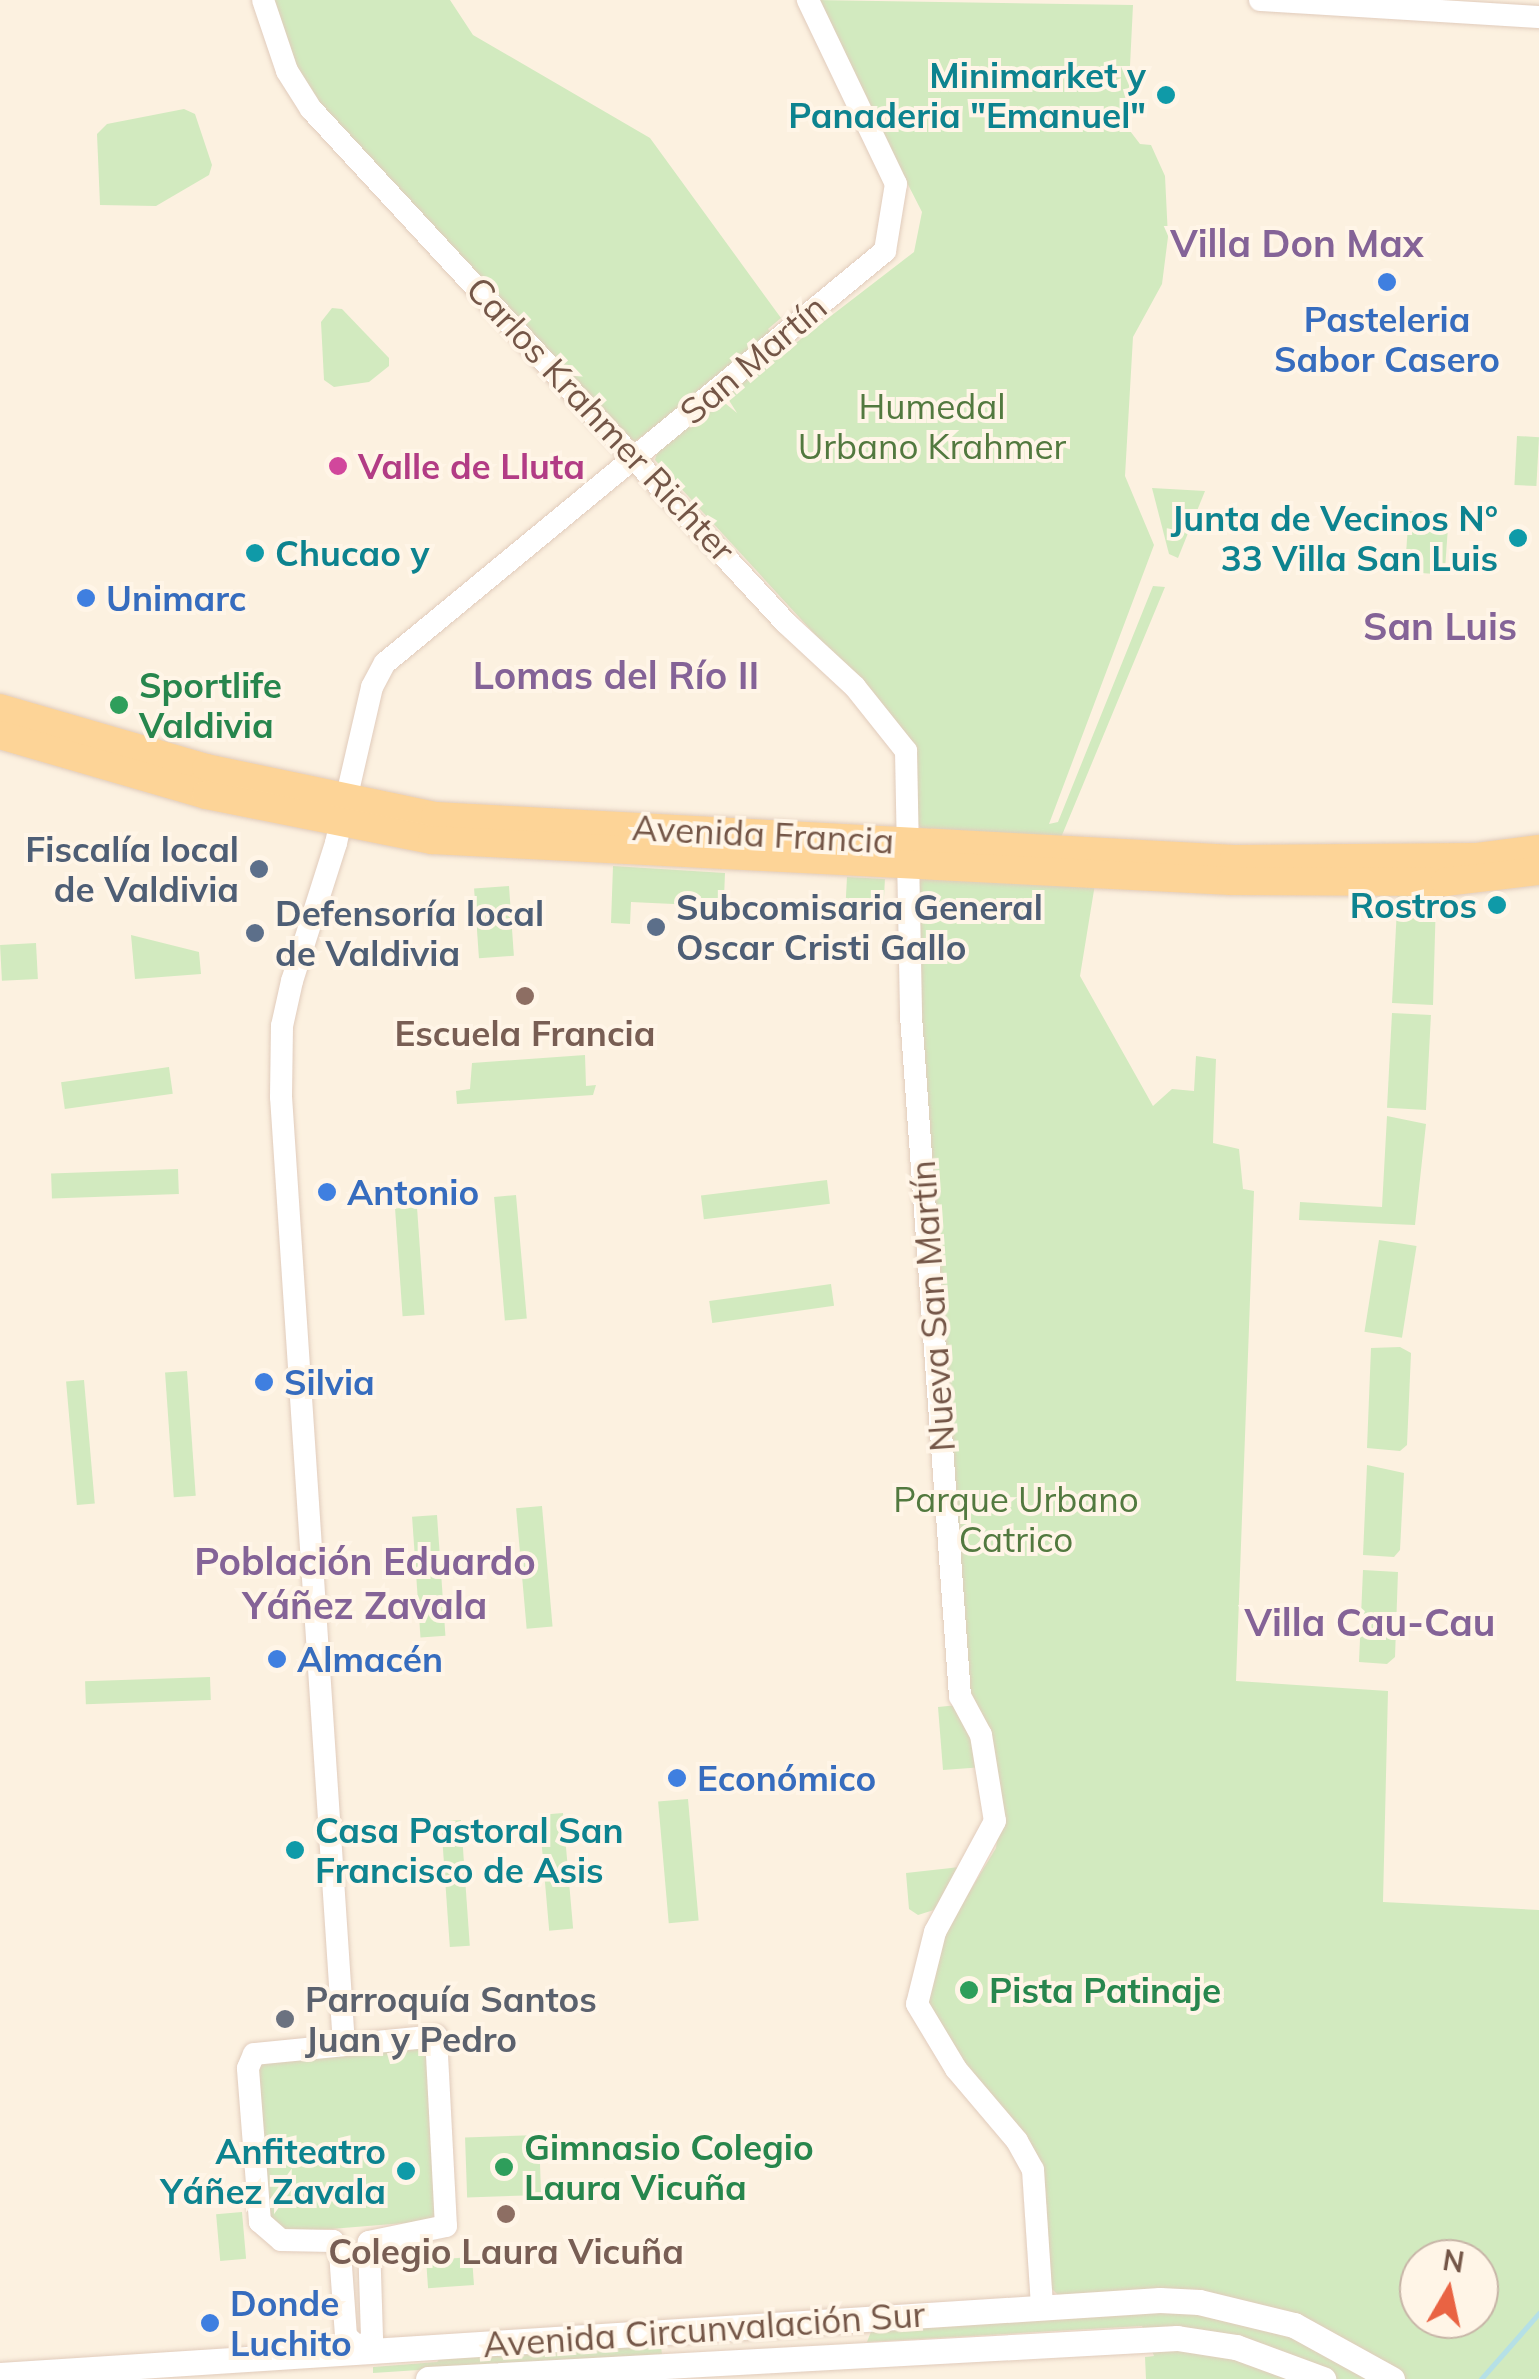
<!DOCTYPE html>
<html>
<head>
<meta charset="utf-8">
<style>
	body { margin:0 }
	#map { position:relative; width:1539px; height:2379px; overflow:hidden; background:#fcf1e0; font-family:Mulish,sans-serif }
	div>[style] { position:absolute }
	.green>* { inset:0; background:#d2eabf; transform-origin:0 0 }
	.stream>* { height:5px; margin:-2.5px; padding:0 2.5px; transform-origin:2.5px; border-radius:2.5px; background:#b5e0e6 }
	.roads { filter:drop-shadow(0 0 2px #e1ccbc) drop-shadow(0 0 2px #e1ccbc) }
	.tertiary>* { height:22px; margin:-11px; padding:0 11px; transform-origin:11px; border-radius:11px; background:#fff }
	.secondary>* { height:25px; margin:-12.5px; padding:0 12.5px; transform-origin:12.5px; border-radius:12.5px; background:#fff }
	.primary>* { height:28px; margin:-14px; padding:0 14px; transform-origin:14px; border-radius:14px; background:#fdd497 }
	.dots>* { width:28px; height:28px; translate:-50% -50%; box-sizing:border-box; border:5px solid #fff5e7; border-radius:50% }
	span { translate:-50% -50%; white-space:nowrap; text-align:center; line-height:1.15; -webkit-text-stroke:8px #fff5e7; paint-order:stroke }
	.culture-label { font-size:35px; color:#0d838f; font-weight:700 }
	.right { translate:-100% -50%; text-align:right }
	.left { translate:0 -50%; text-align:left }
	.shop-label { font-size:35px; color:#366cbe; font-weight:700 }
	.street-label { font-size:35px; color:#745647 }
	.park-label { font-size:35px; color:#52793f }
	.hotel-label { font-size:35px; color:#b23c85; font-weight:700 }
	.leisure-label { font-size:35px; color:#27864d; font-weight:700 }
	.service-label { font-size:35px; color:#4e5e75; font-weight:700 }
	.education-label { font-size:35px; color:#785e54; font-weight:700 }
	.worship-label { font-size:35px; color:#5b616d; font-weight:700 }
	.neighbourhood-label { font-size:38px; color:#846397; font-weight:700 }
	.north { position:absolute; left:1399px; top:2239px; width:100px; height:100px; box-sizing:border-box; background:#fff5e7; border:2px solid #c7b5a7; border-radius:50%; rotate:9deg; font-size:28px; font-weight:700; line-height:40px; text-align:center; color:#745647 }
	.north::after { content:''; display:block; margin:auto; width:35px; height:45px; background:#e96343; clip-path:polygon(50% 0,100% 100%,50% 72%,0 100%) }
</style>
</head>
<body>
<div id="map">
	<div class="green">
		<i style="clip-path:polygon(evenodd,271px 0,450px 0,473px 35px,650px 138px,781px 318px,768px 329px,788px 349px,914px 252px,922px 212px,814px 0,1133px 5px,1127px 127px,1140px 144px,1151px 145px,1165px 176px,1168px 237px,1162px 284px,1133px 337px,1125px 476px,1154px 545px,1049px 824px,1058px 822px,1153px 586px,1165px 587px,1060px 840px,1095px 884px,1080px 976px,1153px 1106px,1172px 1089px,1194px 1091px,1196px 1056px,1216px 1059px,1213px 1143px,1239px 1149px,1243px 1189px,1254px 1191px,1236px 1681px,1388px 1691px,1383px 1902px,1539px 1910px,1539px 2379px,1146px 2379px,1145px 2357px,1154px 2356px,1142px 2326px,867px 2342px,872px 2329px,1138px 2313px,1061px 2298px,1050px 2287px,1044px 2208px,926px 1999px,945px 1932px,996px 1848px,1000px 1819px,968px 1692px,911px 882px,924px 833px,916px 821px,899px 726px,655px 460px,658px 448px,720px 399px,737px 413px,718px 383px,634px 442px,298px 82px,271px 0,1419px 2259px,1479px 2259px,1479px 2319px,1419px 2319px,1419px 2259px)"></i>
		<i style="clip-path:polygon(184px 109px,195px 114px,212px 165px,209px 175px,156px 206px,100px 205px,97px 134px,107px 124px)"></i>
		<i style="clip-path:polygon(332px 308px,342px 309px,389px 358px,389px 366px,369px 382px,334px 387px,324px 380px,321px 322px)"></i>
		<i style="left:1517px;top:436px;width:22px;height:49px;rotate:3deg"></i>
		<i style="clip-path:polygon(1152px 488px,1205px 491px,1178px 558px,1169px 554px)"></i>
		<i style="left:1409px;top:511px;width:40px;height:61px;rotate:4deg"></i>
		<i style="clip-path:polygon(613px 866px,725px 873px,724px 898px,716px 906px,631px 902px,630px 924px,611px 923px)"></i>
		<i style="left:847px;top:877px;width:38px;height:29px;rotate:3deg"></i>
		<i style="left:509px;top:886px;width:70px;height:35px;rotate:86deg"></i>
		<i style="clip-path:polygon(1398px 889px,1428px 891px,1436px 899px,1433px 1005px,1392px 1003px)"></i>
		<i style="clip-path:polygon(131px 935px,199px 952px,201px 974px,135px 979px)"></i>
		<i style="left:36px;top:943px;width:36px;height:36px;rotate:87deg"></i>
		<i style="left:1392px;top:1013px;width:39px;height:95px;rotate:3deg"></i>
		<i style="clip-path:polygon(585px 1055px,586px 1086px,596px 1085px,593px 1095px,457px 1104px,456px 1091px,470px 1089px,472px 1063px)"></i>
		<i style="left:169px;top:1067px;width:27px;height:109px;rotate:82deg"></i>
		<i style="clip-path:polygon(1387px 1116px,1426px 1124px,1415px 1225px,1299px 1220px,1300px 1202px,1382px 1207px)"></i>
		<i style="left:178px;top:1169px;width:25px;height:127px;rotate:88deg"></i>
		<i style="left:827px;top:1180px;width:24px;height:127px;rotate:83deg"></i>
		<i style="left:516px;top:1195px;width:124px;height:22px;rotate:85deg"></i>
		<i style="left:417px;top:1207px;width:108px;height:22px;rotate:86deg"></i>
		<i style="left:1379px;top:1240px;width:38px;height:93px;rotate:9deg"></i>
		<i style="left:831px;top:1284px;width:22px;height:123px;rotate:82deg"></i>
		<i style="clip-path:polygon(1400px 1347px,1411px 1353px,1407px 1445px,1400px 1451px,1367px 1448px,1371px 1348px)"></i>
		<i style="left:187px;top:1371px;width:125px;height:22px;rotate:86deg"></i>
		<i style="left:84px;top:1380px;width:124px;height:18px;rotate:85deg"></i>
		<i style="clip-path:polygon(1367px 1465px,1404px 1473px,1400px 1550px,1394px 1557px,1363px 1555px)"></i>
		<i style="left:542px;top:1506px;width:121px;height:26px;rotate:85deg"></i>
		<i style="left:437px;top:1515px;width:121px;height:25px;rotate:86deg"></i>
		<i style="clip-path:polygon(1363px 1570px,1398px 1572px,1395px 1657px,1387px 1664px,1359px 1662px)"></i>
		<i style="left:210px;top:1677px;width:23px;height:125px;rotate:88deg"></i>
		<i style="clip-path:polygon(958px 1705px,984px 1767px,943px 1770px,938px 1707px)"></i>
		<i style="left:688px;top:1799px;width:122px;height:30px;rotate:85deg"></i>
		<i style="left:563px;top:1813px;width:116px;height:24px;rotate:85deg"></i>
		<i style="left:461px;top:1820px;width:126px;height:20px;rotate:86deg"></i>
		<i style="clip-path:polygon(960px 1867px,937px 1909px,918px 1915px,909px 1909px,906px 1873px)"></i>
		<i style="clip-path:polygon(419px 2048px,428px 2057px,439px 2212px,430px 2221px,293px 2232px,270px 2226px,256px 2079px,263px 2060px)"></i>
		<i style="left:539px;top:2135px;width:60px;height:74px;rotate:88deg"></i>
		<i style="left:242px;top:2212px;width:47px;height:26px;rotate:85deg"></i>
		<i style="left:472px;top:2257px;width:28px;height:46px;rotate:86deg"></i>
		<i style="clip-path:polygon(660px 2341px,662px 2354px,373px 2373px,373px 2367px,437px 2362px,445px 2353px)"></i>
	</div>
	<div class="stream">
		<i style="left:1481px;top:2379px;width:88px;rotate:-48.7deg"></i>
	</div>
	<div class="roads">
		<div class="tertiary">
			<i style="left:263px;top:0;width:75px;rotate:71.3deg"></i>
			<i style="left:287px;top:71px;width:45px;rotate:57.7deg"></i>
			<i style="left:311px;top:109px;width:700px;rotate:47.26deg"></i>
			<i style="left:786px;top:623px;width:94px;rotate:42.8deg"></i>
			<i style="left:855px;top:687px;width:82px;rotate:51.4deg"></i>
			<i style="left:906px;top:751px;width:265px;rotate:88.9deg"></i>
			<i style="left:911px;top:1016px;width:682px;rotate:85.88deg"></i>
			<i style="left:960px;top:1696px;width:44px;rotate:61.7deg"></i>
			<i style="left:981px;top:1735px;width:87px;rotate:80.8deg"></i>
			<i style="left:995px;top:1821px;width:126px;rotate:118.4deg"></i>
			<i style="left:935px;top:1932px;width:74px;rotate:104deg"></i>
			<i style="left:917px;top:2004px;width:76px;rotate:59deg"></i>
			<i style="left:956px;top:2069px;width:94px;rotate:49.7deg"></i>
			<i style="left:1017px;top:2141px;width:33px;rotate:61deg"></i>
			<i style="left:1033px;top:2170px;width:137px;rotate:86.2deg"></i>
			<i style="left:1260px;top:0;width:280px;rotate:3.5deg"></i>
			<i style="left:436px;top:2036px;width:190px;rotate:87deg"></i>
			<i style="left:446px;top:2226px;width:79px;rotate:168.3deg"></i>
			<i style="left:369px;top:2242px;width:97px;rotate:88.2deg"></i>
			<i style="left:372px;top:2339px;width:16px;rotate:145deg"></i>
			<i style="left:359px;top:2348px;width:18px;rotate:-137deg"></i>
			<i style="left:346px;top:2336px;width:84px;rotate:-94.1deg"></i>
			<i style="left:340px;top:2252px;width:13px;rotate:-122deg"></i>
			<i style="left:333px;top:2241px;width:52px;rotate:-178.9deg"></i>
			<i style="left:281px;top:2240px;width:28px;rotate:-139deg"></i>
			<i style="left:260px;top:2222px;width:154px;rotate:-94.5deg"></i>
			<i style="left:248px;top:2068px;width:15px;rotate:-67deg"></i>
			<i style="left:254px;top:2054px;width:183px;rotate:-5.6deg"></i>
			<i style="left:344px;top:2045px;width:950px;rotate:-93.8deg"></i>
			<i style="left:281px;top:1097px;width:71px;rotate:-89.2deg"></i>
			<i style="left:282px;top:1026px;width:46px;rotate:-77.5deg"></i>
			<i style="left:292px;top:981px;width:145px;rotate:-72.3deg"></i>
			<i style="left:336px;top:843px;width:160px;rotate:-77deg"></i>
			<i style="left:372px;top:687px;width:27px;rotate:-62deg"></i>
			<i style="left:385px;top:663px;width:648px;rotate:-39.49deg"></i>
			<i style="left:885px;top:251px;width:68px;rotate:-80.7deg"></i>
			<i style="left:896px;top:184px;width:204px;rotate:-115.6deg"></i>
		</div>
		<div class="secondary">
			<i style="left:0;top:2375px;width:1162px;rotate:-3.7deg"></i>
			<i style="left:1160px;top:2300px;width:39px;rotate:3deg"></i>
			<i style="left:1199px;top:2302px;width:98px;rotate:13.6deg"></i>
			<i style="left:1294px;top:2325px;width:112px;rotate:28.9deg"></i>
			<i style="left:428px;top:2379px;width:750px;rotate:-3.13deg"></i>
			<i style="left:1177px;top:2338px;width:60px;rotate:8.7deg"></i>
			<i style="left:1236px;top:2347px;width:93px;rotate:20.2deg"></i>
		</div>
		<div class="primary">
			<i style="left:0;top:708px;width:215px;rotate:16.2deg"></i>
			<i style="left:206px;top:768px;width:234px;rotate:11.8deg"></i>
			<i style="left:435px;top:816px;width:800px;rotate:3.08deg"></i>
			<i style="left:1234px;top:859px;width:243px;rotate:-0.5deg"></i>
			<i style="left:1477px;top:857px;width:63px;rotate:-7.4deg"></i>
			<i style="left:0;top:735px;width:215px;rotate:16.2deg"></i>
			<i style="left:206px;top:795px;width:230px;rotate:11.3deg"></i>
			<i style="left:432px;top:840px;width:800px;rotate:2.94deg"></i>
			<i style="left:1231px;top:881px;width:214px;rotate:0.3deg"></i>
			<i style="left:1445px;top:882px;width:95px;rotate:-6.7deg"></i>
		</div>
	</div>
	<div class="dots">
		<i style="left:1166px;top:95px;background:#0f9aa8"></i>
		<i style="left:1387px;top:282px;background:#3f7fe0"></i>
		<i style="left:338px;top:466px;background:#d1479c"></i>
		<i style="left:1518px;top:538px;background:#0f9aa8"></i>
		<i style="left:255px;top:553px;background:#0f9aa8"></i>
		<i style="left:86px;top:598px;background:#3f7fe0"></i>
		<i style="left:119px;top:705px;background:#2e9e5b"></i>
		<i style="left:259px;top:869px;background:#5c6f8a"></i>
		<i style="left:1497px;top:905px;background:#0f9aa8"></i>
		<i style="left:656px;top:927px;background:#5c6f8a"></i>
		<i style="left:255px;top:933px;background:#5c6f8a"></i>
		<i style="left:525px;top:996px;background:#8d6e63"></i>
		<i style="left:327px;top:1192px;background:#3f7fe0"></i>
		<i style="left:264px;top:1382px;background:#3f7fe0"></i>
		<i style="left:277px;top:1659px;background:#3f7fe0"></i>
		<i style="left:677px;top:1778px;background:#3f7fe0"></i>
		<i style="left:295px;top:1850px;background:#0f9aa8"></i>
		<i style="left:969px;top:1990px;background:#2e9e5b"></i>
		<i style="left:285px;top:2019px;background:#6b7280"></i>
		<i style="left:504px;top:2167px;background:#2e9e5b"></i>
		<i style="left:406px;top:2171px;background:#0f9aa8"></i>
		<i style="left:506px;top:2214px;background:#8d6e63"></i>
		<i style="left:210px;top:2323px;background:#3f7fe0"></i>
	</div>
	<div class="culture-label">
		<span class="right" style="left:1146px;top:95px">Minimarket y<br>Panaderia "Emanuel"</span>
		<span class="right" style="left:1498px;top:538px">Junta de Vecinos N°<br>33 Villa San Luis</span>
		<span class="left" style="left:275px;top:553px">Chucao y</span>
		<span class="right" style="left:1477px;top:905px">Rostros</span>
		<span class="left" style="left:315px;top:1850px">Casa Pastoral San<br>Francisco de Asis</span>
		<span class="right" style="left:386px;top:2171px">Anfiteatro<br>Yáñez Zavala</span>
	</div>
	<div class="shop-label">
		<span style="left:1387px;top:339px">Pasteleria<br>Sabor Casero</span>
		<span class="left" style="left:106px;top:598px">Unimarc</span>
		<span class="left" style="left:347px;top:1192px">Antonio</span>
		<span class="left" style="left:284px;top:1382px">Silvia</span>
		<span class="left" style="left:297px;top:1659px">Almacén</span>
		<span class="left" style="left:697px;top:1778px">Económico</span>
		<span class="left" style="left:230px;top:2323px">Donde<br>Luchito</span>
	</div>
	<div class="street-label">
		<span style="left:753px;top:359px;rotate:-40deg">San Martín</span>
		<span style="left:601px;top:419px;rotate:47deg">Carlos Krahmer Richter</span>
		<span style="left:763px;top:834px;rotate:3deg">Avenida Francia</span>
		<span style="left:932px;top:1306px;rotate:-94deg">Nueva San Martín</span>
		<span style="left:704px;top:2329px;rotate:-4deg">Avenida Circunvalación Sur</span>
	</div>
	<div class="park-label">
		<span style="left:932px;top:426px">Humedal<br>Urbano Krahmer</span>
		<span style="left:1016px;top:1519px">Parque Urbano<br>Catrico</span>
	</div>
	<div class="hotel-label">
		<span class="left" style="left:358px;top:466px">Valle de Lluta</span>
	</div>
	<div class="leisure-label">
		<span class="left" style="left:139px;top:705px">Sportlife<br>Valdivia</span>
		<span class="left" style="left:989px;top:1990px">Pista Patinaje</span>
		<span class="left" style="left:524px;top:2167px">Gimnasio Colegio<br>Laura Vicuña</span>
	</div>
	<div class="service-label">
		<span class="right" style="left:239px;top:869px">Fiscalía local<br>de Valdivia</span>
		<span class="left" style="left:676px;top:927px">Subcomisaria General<br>Oscar Cristi Gallo</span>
		<span class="left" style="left:275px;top:933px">Defensoría local<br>de Valdivia</span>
	</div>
	<div class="education-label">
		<span style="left:525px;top:1033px">Escuela Francia</span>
		<span style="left:506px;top:2251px">Colegio Laura Vicuña</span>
	</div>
	<div class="worship-label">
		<span class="left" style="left:305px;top:2019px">Parroquía Santos<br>Juan y Pedro</span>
	</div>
	<div class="neighbourhood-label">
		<span style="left:1297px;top:244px">Villa Don Max</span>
		<span style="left:1440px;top:627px">San Luis</span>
		<span style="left:616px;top:676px">Lomas del Río II</span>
		<span style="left:365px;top:1584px">Población Eduardo<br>Yáñez Zavala</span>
		<span style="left:1370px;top:1623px">Villa Cau-Cau</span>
	</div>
	<div class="north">N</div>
</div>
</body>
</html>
